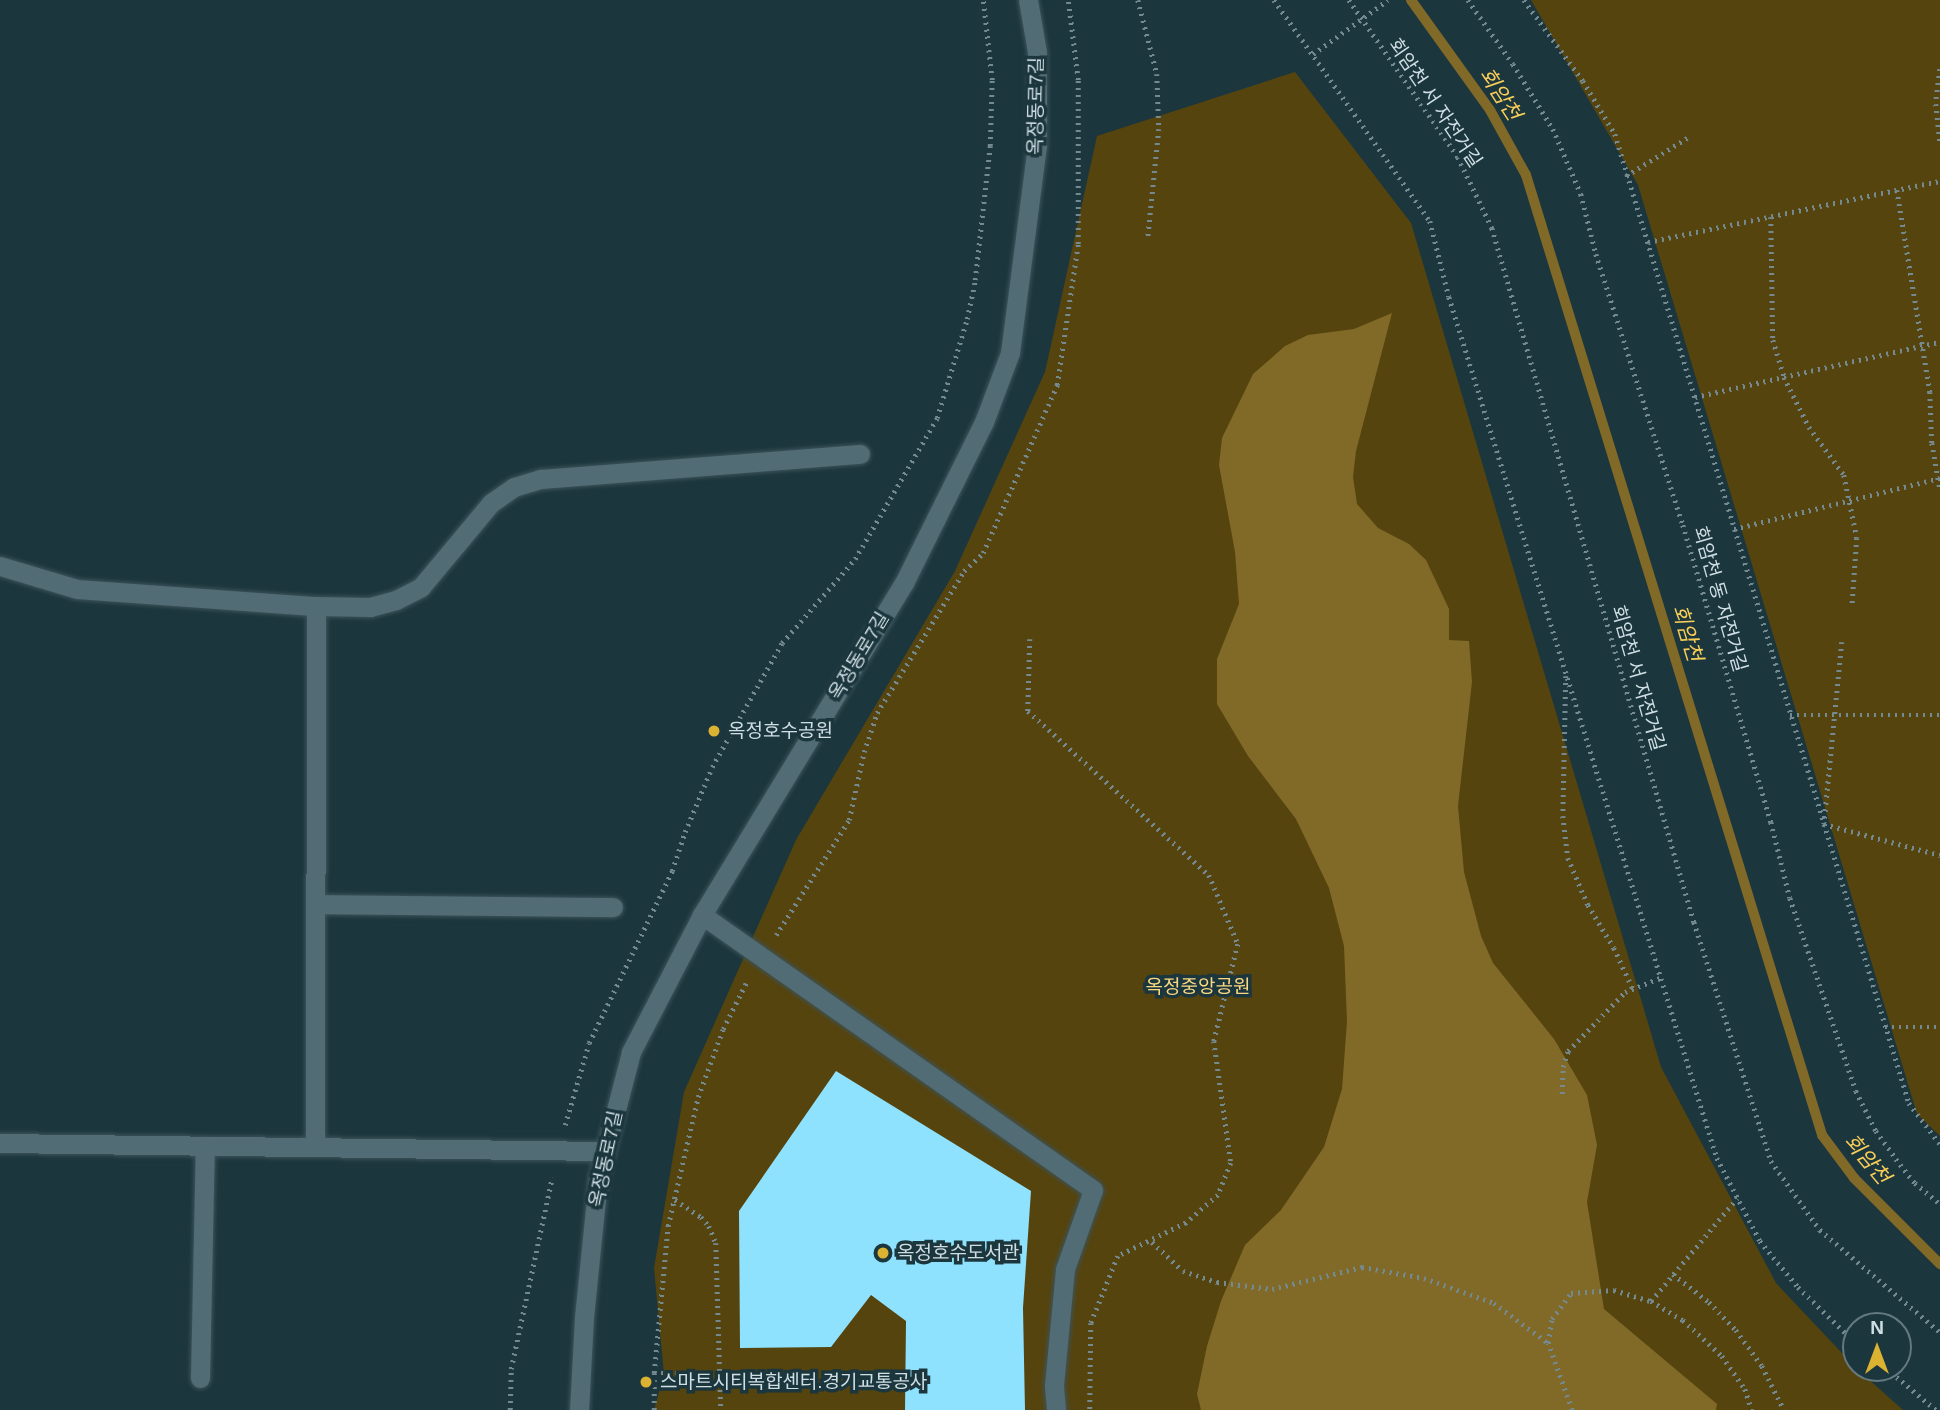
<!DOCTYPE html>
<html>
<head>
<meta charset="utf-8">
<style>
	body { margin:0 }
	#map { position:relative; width:1940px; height:1410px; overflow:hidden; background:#1c363e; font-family:Arial,"Noto Sans KR",sans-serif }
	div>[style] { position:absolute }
	.green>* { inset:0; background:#56440e }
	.water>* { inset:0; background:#816927 }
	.stream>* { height:10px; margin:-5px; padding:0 5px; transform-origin:5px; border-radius:5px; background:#816927 }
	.building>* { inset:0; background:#8ee2fd }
	.path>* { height:4.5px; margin-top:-2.25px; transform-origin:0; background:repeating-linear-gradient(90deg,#758a90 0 2px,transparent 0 7px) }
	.roads { filter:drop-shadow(0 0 2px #3c535a) drop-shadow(0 0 2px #3c535a) }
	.service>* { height:19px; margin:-9.5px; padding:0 9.5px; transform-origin:9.5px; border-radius:9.5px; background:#516c75 }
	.minor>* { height:19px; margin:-9.5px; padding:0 9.5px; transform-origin:9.5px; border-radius:9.5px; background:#516c75 }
	.dots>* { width:19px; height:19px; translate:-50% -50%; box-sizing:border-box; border:4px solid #1c363e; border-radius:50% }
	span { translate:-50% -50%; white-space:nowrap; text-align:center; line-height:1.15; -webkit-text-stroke:7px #1c363e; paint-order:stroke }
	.street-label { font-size:19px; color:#cfdee3 }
	.poi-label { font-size:19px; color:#cfdee3 }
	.left { translate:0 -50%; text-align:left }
	.park-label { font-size:19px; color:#f9d880 }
	.water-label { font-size:21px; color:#f8ce58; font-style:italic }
	.north { position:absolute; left:1842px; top:1312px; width:70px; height:70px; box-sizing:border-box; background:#1c363e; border:2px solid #647980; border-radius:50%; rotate:0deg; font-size:19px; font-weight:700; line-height:28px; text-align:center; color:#cfdee3 }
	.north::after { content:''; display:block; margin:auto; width:24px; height:32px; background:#dcb233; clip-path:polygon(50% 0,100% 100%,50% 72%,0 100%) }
</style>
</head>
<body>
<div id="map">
	<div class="green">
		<i style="clip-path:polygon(1531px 0,1940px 0,1940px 1136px,1917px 1114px,1638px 185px)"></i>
		<i style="clip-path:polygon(1295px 72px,1411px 223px,1661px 1067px,1776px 1283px,1856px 1368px,1903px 1410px,654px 1410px,664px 1374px,654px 1268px,684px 1092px,796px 840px,955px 571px,1045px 372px,1097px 136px)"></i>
	</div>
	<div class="water">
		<i style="clip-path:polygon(1392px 313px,1356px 451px,1353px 477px,1357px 504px,1378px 528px,1409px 544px,1426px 560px,1449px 609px,1449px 640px,1469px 641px,1472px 682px,1458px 806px,1464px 872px,1481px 936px,1493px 963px,1554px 1039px,1587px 1095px,1597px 1145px,1587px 1202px,1604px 1309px,1717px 1404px,1716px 1410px,1201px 1410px,1197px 1394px,1207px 1346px,1221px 1301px,1245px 1245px,1281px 1210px,1324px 1147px,1342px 1089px,1347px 1021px,1344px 946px,1329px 888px,1296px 819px,1248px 756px,1217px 704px,1217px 659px,1239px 604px,1235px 552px,1219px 465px,1222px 438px,1253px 374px,1285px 346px,1308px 335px,1354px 329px)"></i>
	</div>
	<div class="stream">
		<i style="left:1411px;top:0;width:135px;rotate:54.3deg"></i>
		<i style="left:1490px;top:110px;width:74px;rotate:61deg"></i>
		<i style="left:1526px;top:175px;width:1005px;rotate:72.86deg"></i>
		<i style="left:1822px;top:1135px;width:54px;rotate:53.3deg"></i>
		<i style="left:1854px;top:1178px;width:122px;rotate:45deg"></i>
	</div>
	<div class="building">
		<i style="clip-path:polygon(836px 1071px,1031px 1191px,1023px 1308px,1025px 1410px,905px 1410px,906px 1321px,871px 1295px,831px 1347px,740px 1348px,739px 1211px)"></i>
	</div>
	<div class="path">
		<i style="left:1138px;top:0;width:76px;rotate:75.6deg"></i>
		<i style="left:1157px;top:74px;width:55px;rotate:87.9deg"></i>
		<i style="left:1159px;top:129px;width:110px;rotate:95.8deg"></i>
		<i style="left:1274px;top:0;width:271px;rotate:54.8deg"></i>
		<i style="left:1430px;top:221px;width:78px;rotate:76deg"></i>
		<i style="left:1449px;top:297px;width:902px;rotate:72.71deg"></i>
		<i style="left:1717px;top:1158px;width:93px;rotate:62.6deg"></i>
		<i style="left:1760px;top:1241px;width:60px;rotate:50.4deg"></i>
		<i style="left:1798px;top:1287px;width:81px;rotate:44deg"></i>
		<i style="left:1349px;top:0;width:191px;rotate:55.2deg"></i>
		<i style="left:1458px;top:157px;width:79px;rotate:64.4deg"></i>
		<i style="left:1492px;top:228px;width:723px;rotate:73.77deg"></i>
		<i style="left:1694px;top:922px;width:251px;rotate:72.1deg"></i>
		<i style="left:1771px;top:1161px;width:85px;rotate:54.6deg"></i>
		<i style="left:1820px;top:1230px;width:157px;rotate:40.4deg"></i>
		<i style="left:1468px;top:0;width:78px;rotate:54.9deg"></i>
		<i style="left:1513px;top:64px;width:76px;rotate:58.4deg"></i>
		<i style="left:1553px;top:129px;width:71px;rotate:66.7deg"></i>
		<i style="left:1581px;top:194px;width:62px;rotate:76deg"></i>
		<i style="left:1596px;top:254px;width:285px;rotate:72.2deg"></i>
		<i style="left:1683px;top:525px;width:310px;rotate:73.5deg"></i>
		<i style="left:1771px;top:822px;width:78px;rotate:76deg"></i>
		<i style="left:1790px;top:898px;width:204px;rotate:71.1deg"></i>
		<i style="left:1856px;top:1091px;width:45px;rotate:63.4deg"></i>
		<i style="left:1876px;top:1131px;width:34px;rotate:54deg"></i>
		<i style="left:1896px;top:1159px;width:31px;rotate:52deg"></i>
		<i style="left:1915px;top:1183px;width:33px;rotate:40deg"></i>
		<i style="left:1524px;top:0;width:100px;rotate:53.9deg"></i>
		<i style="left:1583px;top:81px;width:62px;rotate:58.9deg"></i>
		<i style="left:1615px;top:134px;width:1013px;rotate:73.12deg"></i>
		<i style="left:1909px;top:1103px;width:51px;rotate:52.9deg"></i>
		<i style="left:1313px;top:54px;width:92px;rotate:-35.8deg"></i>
		<i style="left:1940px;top:69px;width:35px;rotate:97deg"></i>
		<i style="left:1936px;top:104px;width:39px;rotate:84deg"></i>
		<i style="left:1626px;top:176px;width:72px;rotate:-31.9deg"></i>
		<i style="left:1897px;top:190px;width:205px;rotate:80.7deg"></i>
		<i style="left:1930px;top:392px;width:51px;rotate:87.8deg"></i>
		<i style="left:1932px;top:443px;width:47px;rotate:80.1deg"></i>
		<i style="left:1771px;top:217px;width:123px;rotate:89.1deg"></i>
		<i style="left:1773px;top:340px;width:39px;rotate:73deg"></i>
		<i style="left:1784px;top:377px;width:56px;rotate:63.4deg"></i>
		<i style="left:1809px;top:427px;width:59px;rotate:53.9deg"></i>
		<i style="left:1844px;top:475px;width:64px;rotate:78.3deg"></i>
		<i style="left:1857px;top:538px;width:69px;rotate:94.1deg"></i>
		<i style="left:1648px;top:242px;width:298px;rotate:-11.8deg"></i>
		<i style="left:1695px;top:397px;width:251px;rotate:-12.7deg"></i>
		<i style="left:1734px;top:529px;width:212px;rotate:-13.9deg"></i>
		<i style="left:1030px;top:639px;width:72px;rotate:91.6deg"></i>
		<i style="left:1028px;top:711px;width:244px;rotate:42.2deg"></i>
		<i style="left:1209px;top:875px;width:75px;rotate:67.2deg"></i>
		<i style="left:1238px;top:944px;width:100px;rotate:103.9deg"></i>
		<i style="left:1214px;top:1041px;width:123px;rotate:82.1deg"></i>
		<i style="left:1231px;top:1163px;width:35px;rotate:112deg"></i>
		<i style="left:1218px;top:1195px;width:43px;rotate:138.8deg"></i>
		<i style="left:1186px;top:1223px;width:76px;rotate:154.1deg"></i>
		<i style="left:1118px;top:1256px;width:72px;rotate:111.9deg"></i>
		<i style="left:1091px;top:1323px;width:87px;rotate:90.7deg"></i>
		<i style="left:1842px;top:642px;width:183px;rotate:95.6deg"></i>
		<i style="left:1824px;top:824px;width:120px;rotate:15deg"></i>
		<i style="left:1566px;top:676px;width:140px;rotate:91.2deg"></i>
		<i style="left:1563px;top:816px;width:42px;rotate:83.2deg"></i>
		<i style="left:1568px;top:858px;width:51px;rotate:66.9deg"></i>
		<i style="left:1588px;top:905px;width:50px;rotate:58.8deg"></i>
		<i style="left:1614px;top:948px;width:45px;rotate:65.1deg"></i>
		<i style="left:1790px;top:715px;width:150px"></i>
		<i style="left:776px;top:935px;width:136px;rotate:-57.6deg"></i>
		<i style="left:849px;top:820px;width:70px;rotate:-77.6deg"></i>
		<i style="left:864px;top:752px;width:41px;rotate:-71.6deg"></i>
		<i style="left:877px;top:713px;width:167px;rotate:-58.5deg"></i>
		<i style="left:964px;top:571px;width:26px;rotate:-43deg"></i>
		<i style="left:983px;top:553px;width:184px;rotate:-66.2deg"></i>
		<i style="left:1057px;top:385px;width:143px;rotate:-81.5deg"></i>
		<i style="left:1078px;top:244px;width:164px;rotate:-90deg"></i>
		<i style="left:1078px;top:80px;width:81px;rotate:-97.1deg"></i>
		<i style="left:1885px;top:1027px;width:55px"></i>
		<i style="left:1562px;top:1094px;width:27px;rotate:-88deg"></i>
		<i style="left:1563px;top:1067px;width:17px;rotate:-73deg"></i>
		<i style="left:1568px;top:1051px;width:82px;rotate:-46deg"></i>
		<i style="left:1625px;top:992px;width:38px;rotate:-22deg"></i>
		<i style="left:565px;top:1125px;width:85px;rotate:-73.7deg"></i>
		<i style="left:589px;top:1043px;width:191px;rotate:-64.2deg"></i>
		<i style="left:672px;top:871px;width:41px;rotate:-71.6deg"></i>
		<i style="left:685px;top:832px;width:70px;rotate:-67.4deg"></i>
		<i style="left:712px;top:767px;width:142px;rotate:-60.6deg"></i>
		<i style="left:782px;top:643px;width:111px;rotate:-49deg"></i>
		<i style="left:855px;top:559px;width:163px;rotate:-59.8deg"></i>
		<i style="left:937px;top:418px;width:103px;rotate:-73.1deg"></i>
		<i style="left:967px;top:319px;width:40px;rotate:-78deg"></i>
		<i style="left:975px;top:280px;width:135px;rotate:-83.6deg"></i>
		<i style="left:990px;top:146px;width:66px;rotate:-88.3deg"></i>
		<i style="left:992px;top:80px;width:81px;rotate:-96.4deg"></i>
		<i style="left:675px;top:1200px;width:31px;rotate:33deg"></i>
		<i style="left:701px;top:1217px;width:12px;rotate:48deg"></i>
		<i style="left:709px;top:1226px;width:18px;rotate:68deg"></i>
		<i style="left:716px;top:1243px;width:167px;rotate:88.3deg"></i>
		<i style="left:1152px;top:1242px;width:42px;rotate:43.1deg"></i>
		<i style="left:1183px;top:1271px;width:36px;rotate:18deg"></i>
		<i style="left:1217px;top:1282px;width:55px;rotate:7.3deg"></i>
		<i style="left:1272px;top:1289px;width:93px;rotate:-13.7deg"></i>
		<i style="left:1362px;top:1267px;width:63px;rotate:10.1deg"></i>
		<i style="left:1424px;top:1278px;width:74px;rotate:19.7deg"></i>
		<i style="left:1494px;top:1303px;width:67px;rotate:36.5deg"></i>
		<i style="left:1673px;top:1274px;width:46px;rotate:37.9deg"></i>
		<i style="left:1709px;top:1302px;width:39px;rotate:46deg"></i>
		<i style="left:1736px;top:1330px;width:44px;rotate:54.2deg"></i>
		<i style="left:1762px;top:1366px;width:49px;rotate:63.4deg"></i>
		<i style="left:1651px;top:1301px;width:134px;rotate:-50.1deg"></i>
		<i style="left:1886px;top:1368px;width:65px;rotate:40deg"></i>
		<i style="left:654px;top:1373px;width:66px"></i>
		<i style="left:510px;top:1410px;width:41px;rotate:-88.6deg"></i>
		<i style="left:511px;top:1369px;width:196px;rotate:-77.9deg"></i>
		<i style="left:654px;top:1410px;width:37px;rotate:-90deg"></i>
		<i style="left:654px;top:1373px;width:148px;rotate:-84.6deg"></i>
		<i style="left:668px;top:1226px;width:132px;rotate:-76.9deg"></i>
		<i style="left:698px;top:1097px;width:72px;rotate:-69.8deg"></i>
		<i style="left:723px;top:1029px;width:54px;rotate:-63.4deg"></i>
		<i style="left:1572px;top:1410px;width:71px;rotate:-109.7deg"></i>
		<i style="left:1548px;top:1343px;width:24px;rotate:-81deg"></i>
		<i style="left:1552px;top:1319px;width:32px;rotate:-54deg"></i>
		<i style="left:1571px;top:1293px;width:43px;rotate:-4deg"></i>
		<i style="left:1614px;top:1290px;width:39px;rotate:17deg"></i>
		<i style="left:1651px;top:1301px;width:37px;rotate:31deg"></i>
		<i style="left:1683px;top:1320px;width:53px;rotate:42.7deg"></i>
		<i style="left:1722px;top:1356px;width:40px;rotate:55.1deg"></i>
		<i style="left:1745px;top:1389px;width:22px;rotate:72deg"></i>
	</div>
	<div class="roads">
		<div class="service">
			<i style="left:0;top:566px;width:80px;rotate:16.6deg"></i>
			<i style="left:77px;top:589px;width:240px;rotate:4.1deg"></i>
			<i style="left:316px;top:606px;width:54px;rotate:1.1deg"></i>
			<i style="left:370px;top:607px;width:27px;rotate:-15deg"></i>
			<i style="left:396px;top:600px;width:28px;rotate:-27deg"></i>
			<i style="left:421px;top:587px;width:109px;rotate:-50.2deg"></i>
			<i style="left:491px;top:503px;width:28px;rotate:-35deg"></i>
			<i style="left:514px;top:487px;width:28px;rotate:-17deg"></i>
			<i style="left:541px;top:479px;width:320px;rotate:-4.5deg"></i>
			<i style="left:315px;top:904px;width:298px;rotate:0.6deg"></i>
			<i style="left:702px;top:915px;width:478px;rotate:35.1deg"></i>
			<i style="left:1093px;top:1190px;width:84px;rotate:109.5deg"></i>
			<i style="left:1065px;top:1269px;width:118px;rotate:95.4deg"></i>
			<i style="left:1054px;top:1386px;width:24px;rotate:85deg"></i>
			<i style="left:0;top:1143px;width:606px;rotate:0.76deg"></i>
			<i style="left:315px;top:1147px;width:541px;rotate:-89.89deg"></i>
			<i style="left:200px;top:1378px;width:232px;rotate:-88.8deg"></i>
		</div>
		<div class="minor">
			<i style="left:579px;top:1410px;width:93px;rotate:-86.9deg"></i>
			<i style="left:584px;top:1317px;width:139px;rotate:-84.2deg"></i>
			<i style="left:598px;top:1179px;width:131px;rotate:-75.4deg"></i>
			<i style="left:631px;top:1052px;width:154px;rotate:-62.6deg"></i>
			<i style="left:702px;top:915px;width:389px;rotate:-58.7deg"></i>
			<i style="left:904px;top:583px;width:180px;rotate:-63.6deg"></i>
			<i style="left:984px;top:422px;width:74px;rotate:-69.4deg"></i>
			<i style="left:1010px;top:353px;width:209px;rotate:-82.6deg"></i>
			<i style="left:1037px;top:146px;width:94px;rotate:-90deg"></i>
			<i style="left:1037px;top:52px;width:53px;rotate:-99.8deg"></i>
		</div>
	</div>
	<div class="dots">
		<i style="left:714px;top:731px;background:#dcb233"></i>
		<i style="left:883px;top:1253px;background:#dcb233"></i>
		<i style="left:646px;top:1382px;background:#dcb233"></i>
	</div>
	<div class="street-label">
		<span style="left:1435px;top:103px;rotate:56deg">회암천 서 자전거길</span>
		<span style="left:1036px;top:106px;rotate:-89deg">옥정동로7길</span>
		<span style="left:1720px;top:599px;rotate:74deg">회암천 동 자전거길</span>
		<span style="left:859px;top:656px;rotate:-59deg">옥정동로7길</span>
		<span style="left:1638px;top:678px;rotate:74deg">회암천 서 자전거길</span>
		<span style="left:606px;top:1159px;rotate:-78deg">옥정동로7길</span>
	</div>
	<div class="poi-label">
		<span class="left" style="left:728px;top:731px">옥정호수공원</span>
		<span class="left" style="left:897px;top:1253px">옥정호수도서관</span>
		<span class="left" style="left:660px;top:1382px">스마트시티복합센터.경기교통공사</span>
	</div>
	<div class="park-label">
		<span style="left:1198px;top:987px">옥정중앙공원</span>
	</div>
	<div class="water-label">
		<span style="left:1500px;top:94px;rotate:57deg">회암천</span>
		<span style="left:1687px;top:633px;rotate:73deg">회암천</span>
		<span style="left:1867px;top:1159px;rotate:50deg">회암천</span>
	</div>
	<div class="north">N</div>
</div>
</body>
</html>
